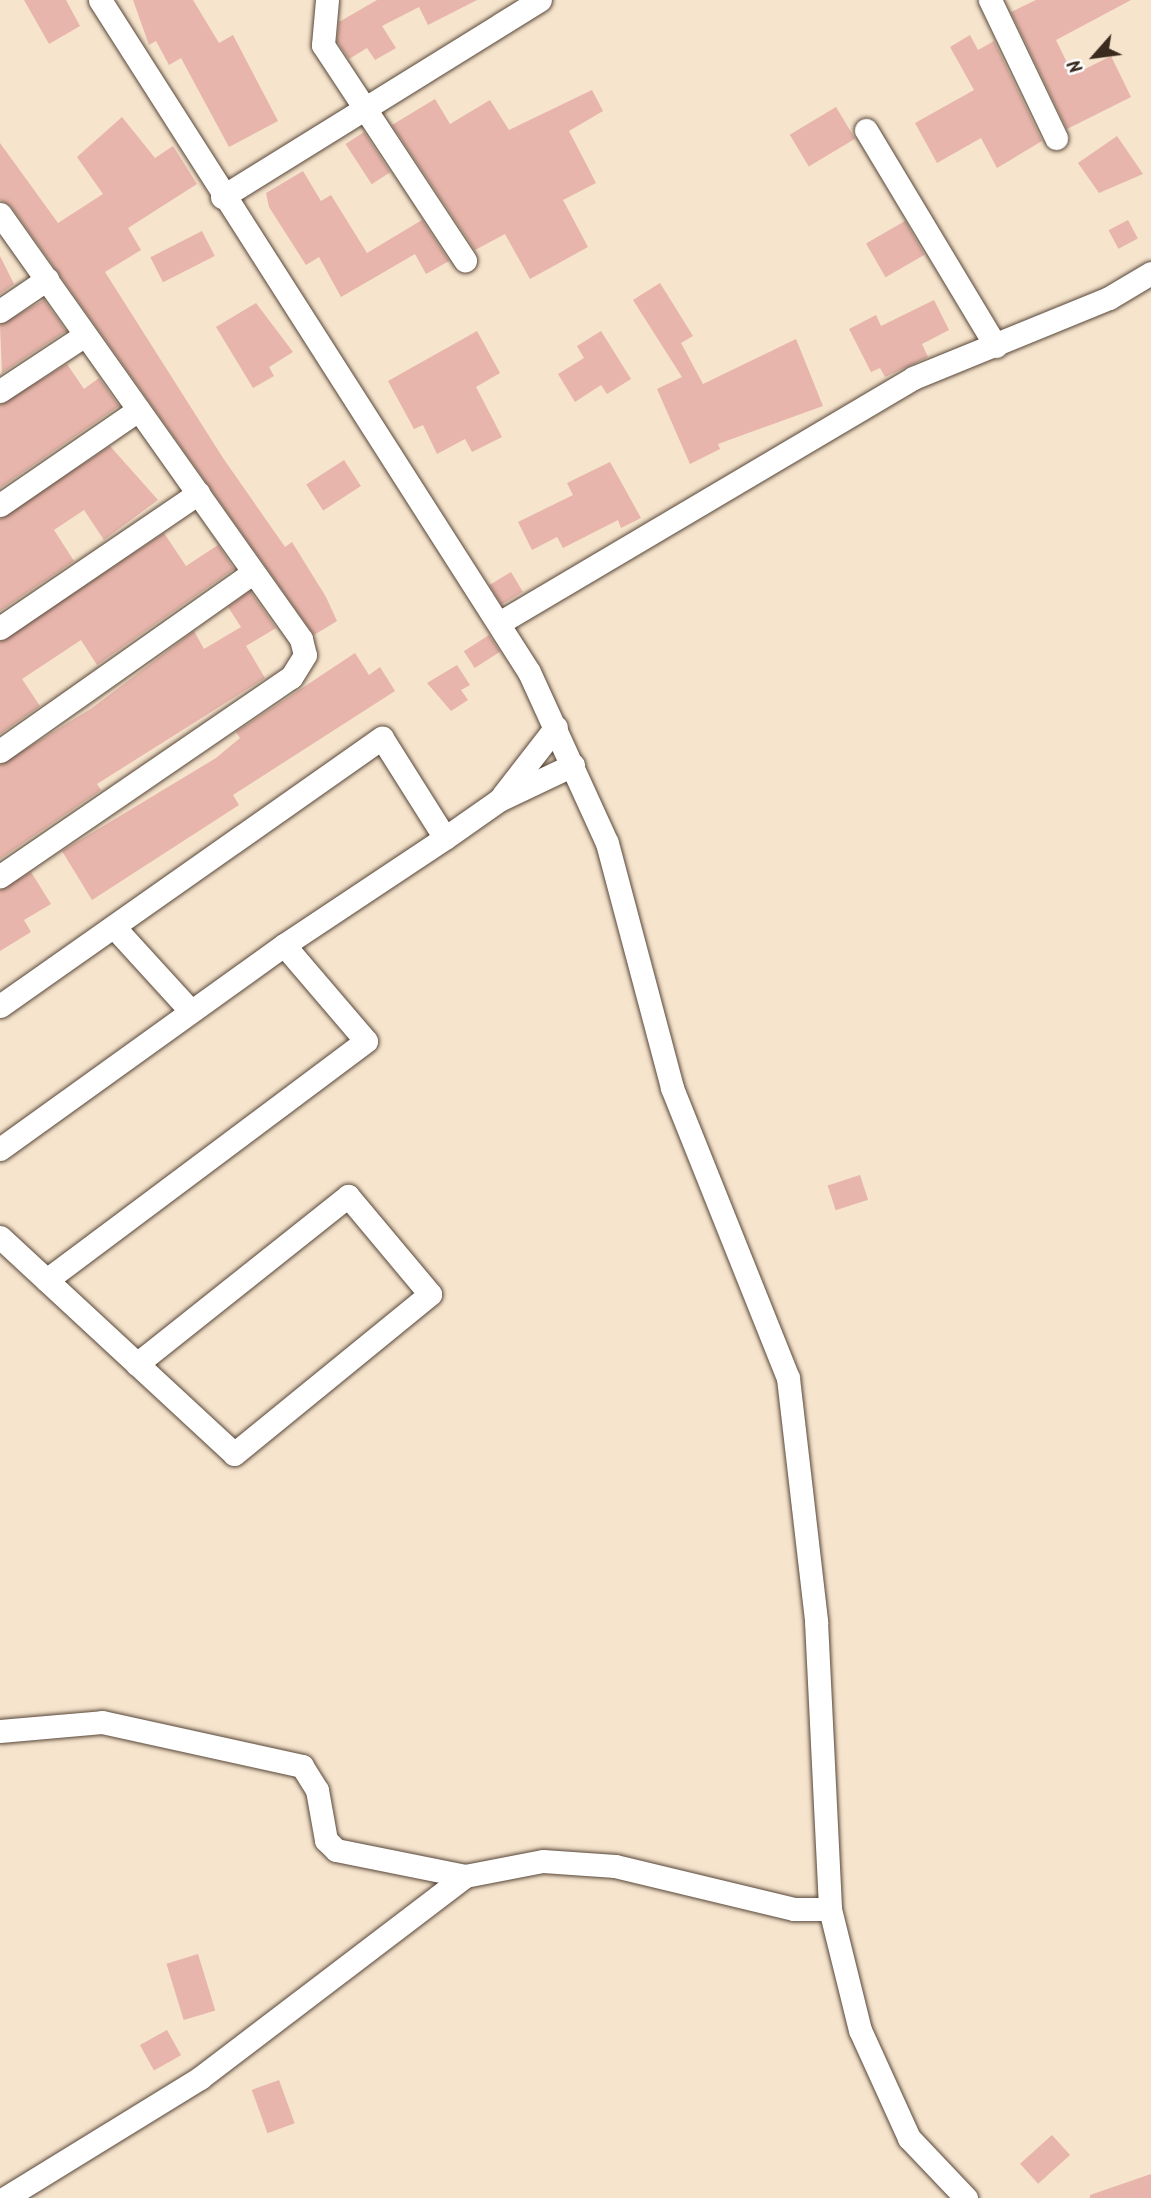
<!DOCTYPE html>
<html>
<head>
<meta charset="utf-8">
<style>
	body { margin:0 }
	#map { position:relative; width:1151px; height:2198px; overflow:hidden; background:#f6e4cd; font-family:Kalam,sans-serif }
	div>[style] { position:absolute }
	.building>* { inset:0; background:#e7b5ab; transform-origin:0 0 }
	.roads { filter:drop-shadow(0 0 2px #574638) drop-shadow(0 0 2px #574638) }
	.minor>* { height:23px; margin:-11.5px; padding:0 11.5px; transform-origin:11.5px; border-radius:11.5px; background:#fff }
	span { translate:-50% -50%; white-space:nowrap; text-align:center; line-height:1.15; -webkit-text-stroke:6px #fff; paint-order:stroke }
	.north { position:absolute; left:1060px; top:21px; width:70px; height:70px; -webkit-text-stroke:5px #fff; paint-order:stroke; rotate:242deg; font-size:19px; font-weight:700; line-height:28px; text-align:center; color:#3b2a1e }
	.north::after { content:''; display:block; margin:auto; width:24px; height:32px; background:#3b2a1e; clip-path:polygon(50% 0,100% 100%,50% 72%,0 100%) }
</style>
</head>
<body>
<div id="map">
	<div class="building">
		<i style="clip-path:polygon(24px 0,66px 0,80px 26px,49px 44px)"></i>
		<i style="clip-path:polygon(133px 0,193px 0,219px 43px,233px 35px,278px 121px,229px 147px,181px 58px,169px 65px,156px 41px,149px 45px)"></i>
		<i style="clip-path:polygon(377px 0,477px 0,428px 25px,419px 7px,382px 26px,396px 48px,375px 60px,367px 48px,349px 59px,337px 41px,339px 22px)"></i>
		<i style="clip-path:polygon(1036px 0,1131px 0,1056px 40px,1073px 75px,1111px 56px,1131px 97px,1067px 129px,1011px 12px)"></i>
		<i style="clip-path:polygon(970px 35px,978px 50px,994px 41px,1042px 141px,997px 168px,981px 138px,937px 163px,915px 123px,974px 90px,950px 47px)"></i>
		<i style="clip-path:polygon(592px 90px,603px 111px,569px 131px,596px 183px,563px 200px,588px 247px,530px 279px,505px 234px,475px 250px,392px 125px,435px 99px,450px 124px,490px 100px,509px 130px)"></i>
		<i style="left:836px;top:107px;width:37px;height:54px;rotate:59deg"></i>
		<i style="clip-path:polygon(122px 117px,155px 158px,173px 146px,197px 184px,128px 228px,141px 250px,105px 272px,223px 458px,285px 547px,292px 542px,326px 597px,337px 621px,314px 635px,11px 206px,0 200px,0 143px,58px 223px,103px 194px,77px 157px)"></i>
		<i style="left:364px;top:132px;width:48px;height:22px;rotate:57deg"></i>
		<i style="clip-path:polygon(1117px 136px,1143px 174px,1099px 193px,1078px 163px)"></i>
		<i style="clip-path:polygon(303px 171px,321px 201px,331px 195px,367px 253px,422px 220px,449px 261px,426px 274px,415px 254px,341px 297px,319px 257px,306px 265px,269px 207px,266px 193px)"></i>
		<i style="left:1128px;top:220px;width:21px;height:22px;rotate:62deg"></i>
		<i style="left:905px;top:221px;width:39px;height:45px;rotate:60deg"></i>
		<i style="left:202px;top:231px;width:28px;height:58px;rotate:63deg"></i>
		<i style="clip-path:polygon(0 256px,14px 284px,0 294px)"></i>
		<i style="clip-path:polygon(660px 283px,693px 336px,681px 343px,703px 384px,796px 339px,823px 406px,718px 444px,720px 449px,690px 464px,657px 389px,682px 377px,633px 300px)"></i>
		<i style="clip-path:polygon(44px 300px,66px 331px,2px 373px,0 325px)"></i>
		<i style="clip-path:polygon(934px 300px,949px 330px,922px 344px,928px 357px,885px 377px,880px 368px,871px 372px,849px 329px,876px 315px,881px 326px)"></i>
		<i style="clip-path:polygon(256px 303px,293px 352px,269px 367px,274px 376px,253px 388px,216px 327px)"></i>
		<i style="clip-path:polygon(477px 331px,500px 373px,476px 387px,502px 437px,472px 452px,465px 439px,437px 454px,423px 425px,414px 429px,388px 381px)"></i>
		<i style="clip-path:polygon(601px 331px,631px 379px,607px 394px,601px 385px,575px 402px,558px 374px,584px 358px,577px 346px)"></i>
		<i style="clip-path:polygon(67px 364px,84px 389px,99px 378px,119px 406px,0 488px,0 405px)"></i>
		<i style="clip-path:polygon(110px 446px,158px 500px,104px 540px,84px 510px,54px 530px,74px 561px,0 611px,0 519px)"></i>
		<i style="left:344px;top:460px;width:31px;height:45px;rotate:57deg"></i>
		<i style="clip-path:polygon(610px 462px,641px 518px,621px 528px,618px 520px,563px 548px,557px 537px,532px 550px,518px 522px,573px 495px,567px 483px)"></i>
		<i style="clip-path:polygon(164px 533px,186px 566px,218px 545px,234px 569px,97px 665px,81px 640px,22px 679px,40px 706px,0 734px,0 642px)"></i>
		<i style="left:511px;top:572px;width:23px;height:25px;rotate:59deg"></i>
		<i style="clip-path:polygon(250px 591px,276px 628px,246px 646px,265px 678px,97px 784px,101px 790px,0 859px,0 765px,92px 708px,194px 631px,204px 649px,241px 627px,228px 607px)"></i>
		<i style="left:489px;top:635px;width:20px;height:30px;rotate:57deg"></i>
		<i style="clip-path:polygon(355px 653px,369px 675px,380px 667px,395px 691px,233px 795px,239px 805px,92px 900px,62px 851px,216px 758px,240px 738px,236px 732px)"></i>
		<i style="clip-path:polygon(457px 665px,470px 685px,461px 690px,468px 700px,451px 711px,427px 683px)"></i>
		<i style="clip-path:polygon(31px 872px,51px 904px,24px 920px,31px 932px,0 951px,0 890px)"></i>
		<i style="left:860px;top:1175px;width:26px;height:34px;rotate:72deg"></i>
		<i style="left:198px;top:1954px;width:59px;height:33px;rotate:73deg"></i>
		<i style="left:167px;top:2030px;width:29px;height:31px;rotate:61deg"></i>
		<i style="left:279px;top:2080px;width:46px;height:29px;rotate:70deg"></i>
		<i style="left:1052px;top:2135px;width:27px;height:43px;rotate:48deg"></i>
		<i style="clip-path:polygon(1151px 2174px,1151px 2198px,1090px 2198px,1090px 2195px)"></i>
	</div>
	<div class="roads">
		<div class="minor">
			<i style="left:100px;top:0;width:797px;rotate:57.45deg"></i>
			<i style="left:529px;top:672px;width:188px;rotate:65.5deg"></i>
			<i style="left:607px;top:843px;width:253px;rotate:75.1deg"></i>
			<i style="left:672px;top:1088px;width:312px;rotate:68.2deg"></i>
			<i style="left:788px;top:1378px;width:245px;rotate:83.4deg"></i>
			<i style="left:816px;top:1621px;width:288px;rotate:87.2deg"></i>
			<i style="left:830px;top:1909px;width:125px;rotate:76.1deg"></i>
			<i style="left:860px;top:2030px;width:119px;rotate:65.6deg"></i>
			<i style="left:909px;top:2138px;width:83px;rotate:46.5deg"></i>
			<i style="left:327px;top:0;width:45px;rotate:95.1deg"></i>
			<i style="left:323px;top:45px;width:258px;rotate:56.6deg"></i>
			<i style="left:990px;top:0;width:153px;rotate:64.4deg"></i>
			<i style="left:866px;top:130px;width:252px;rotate:59deg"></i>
			<i style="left:222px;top:197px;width:374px;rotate:-31.8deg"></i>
			<i style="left:0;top:214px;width:521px;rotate:54.69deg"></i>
			<i style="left:301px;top:639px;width:16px;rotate:76deg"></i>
			<i style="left:305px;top:655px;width:26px;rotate:122deg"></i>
			<i style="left:291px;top:677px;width:353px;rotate:145.6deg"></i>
			<i style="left:0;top:311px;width:57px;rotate:-34.2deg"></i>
			<i style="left:0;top:391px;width:102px;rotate:-33.4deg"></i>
			<i style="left:0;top:505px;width:168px;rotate:-34.5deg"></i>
			<i style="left:499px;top:623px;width:481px;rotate:-30.6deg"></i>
			<i style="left:913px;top:378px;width:212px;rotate:-22.2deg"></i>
			<i style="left:1109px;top:298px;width:49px;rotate:-30.8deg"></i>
			<i style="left:0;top:628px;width:240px;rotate:-34.2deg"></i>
			<i style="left:0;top:751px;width:309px;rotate:-35.2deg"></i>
			<i style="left:503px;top:795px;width:86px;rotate:-52.1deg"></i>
			<i style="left:114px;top:927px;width:111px;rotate:47.6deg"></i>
			<i style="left:284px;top:945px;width:193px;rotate:-33.6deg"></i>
			<i style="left:0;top:1006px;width:467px;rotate:-35.1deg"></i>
			<i style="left:382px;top:738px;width:118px;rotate:57.8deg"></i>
			<i style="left:445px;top:838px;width:66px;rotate:-35.1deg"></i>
			<i style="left:499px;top:800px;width:82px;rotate:-25.3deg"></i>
			<i style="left:0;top:1149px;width:350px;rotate:-35.7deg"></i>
			<i style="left:284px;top:945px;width:126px;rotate:49.5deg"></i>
			<i style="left:366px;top:1041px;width:399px;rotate:143.2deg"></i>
			<i style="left:0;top:1237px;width:319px;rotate:42.8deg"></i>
			<i style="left:234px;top:1454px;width:253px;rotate:-39.2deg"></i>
			<i style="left:430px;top:1294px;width:128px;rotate:-129.9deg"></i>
			<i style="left:348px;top:1196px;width:270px;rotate:141.5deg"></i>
			<i style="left:0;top:1731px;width:102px;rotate:-5deg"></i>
			<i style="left:102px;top:1722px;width:205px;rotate:12.4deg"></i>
			<i style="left:302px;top:1766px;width:28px;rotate:58deg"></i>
			<i style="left:317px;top:1790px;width:51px;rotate:79.8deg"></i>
			<i style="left:326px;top:1840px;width:14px;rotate:45deg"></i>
			<i style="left:336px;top:1850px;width:132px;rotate:11.4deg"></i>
			<i style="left:5px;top:2198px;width:229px;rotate:-31.6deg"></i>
			<i style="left:200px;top:2078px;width:333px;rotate:-37.3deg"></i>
			<i style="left:465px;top:1876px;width:79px;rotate:-10.9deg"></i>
			<i style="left:543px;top:1861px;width:72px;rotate:4deg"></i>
			<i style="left:615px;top:1866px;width:184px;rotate:13.5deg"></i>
			<i style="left:794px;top:1909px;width:36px"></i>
		</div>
	</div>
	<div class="north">N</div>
</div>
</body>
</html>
